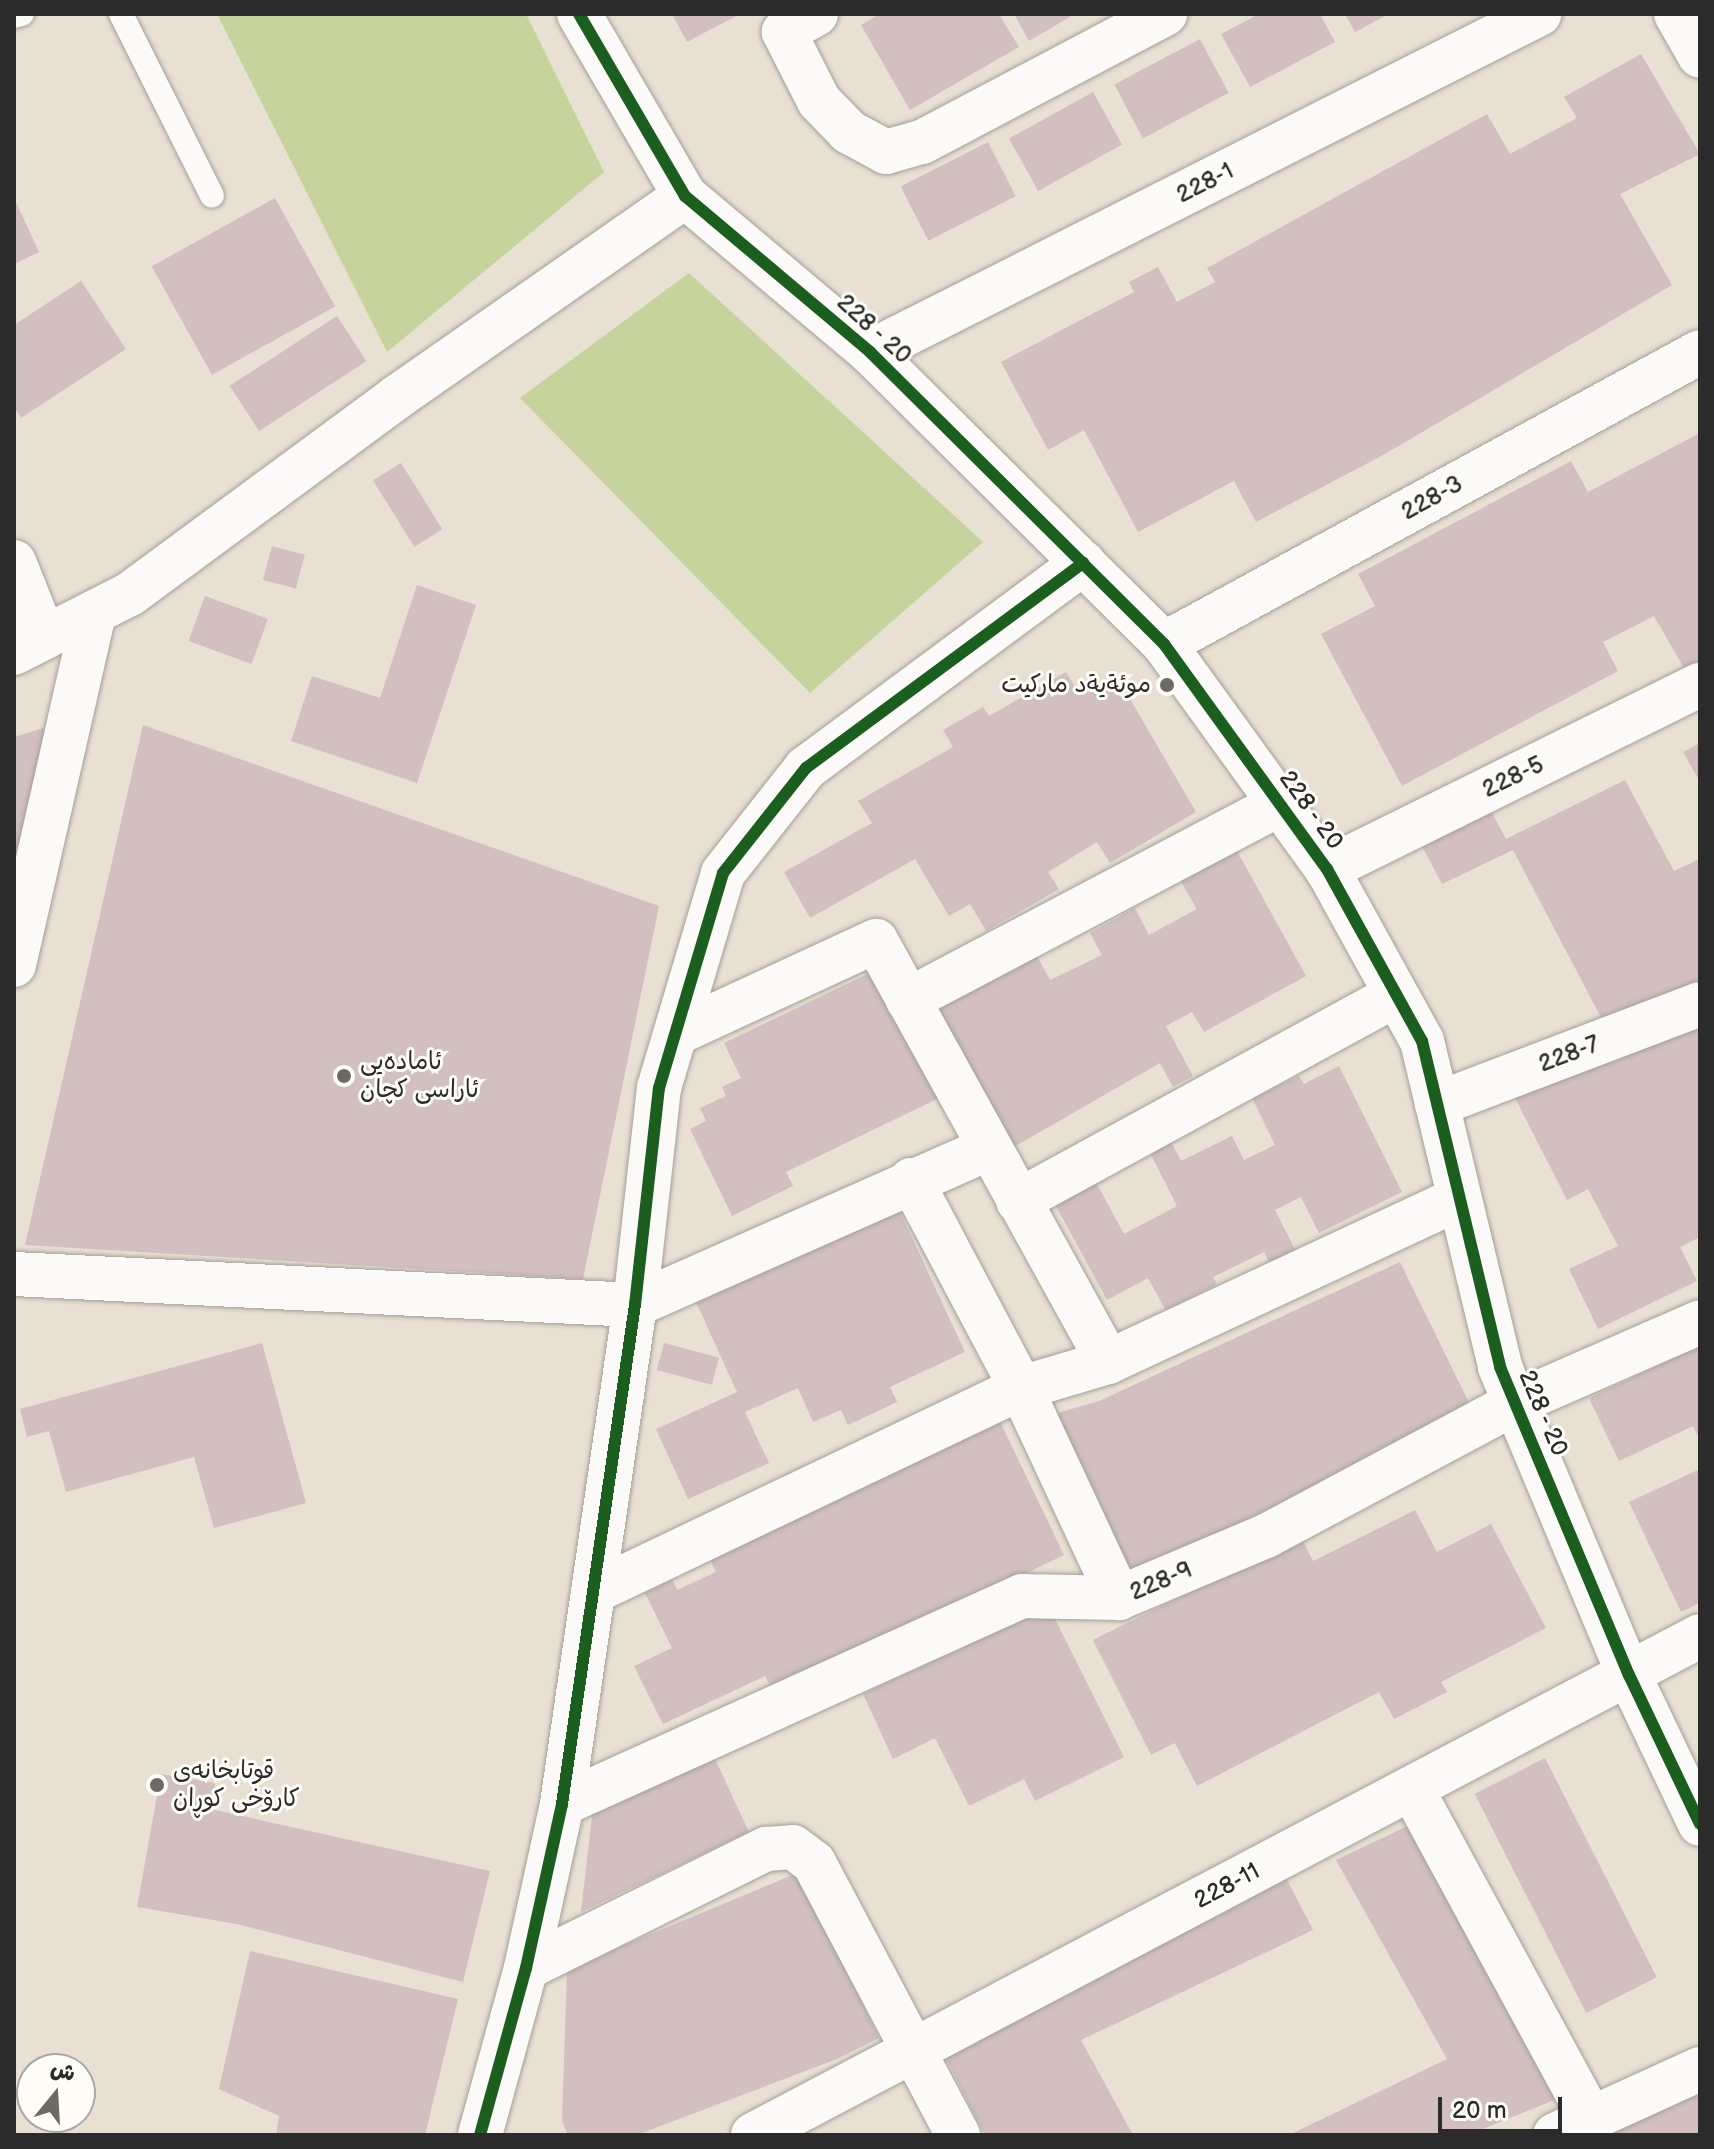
<!DOCTYPE html>
<html>
<head>
<meta charset="utf-8">
<style>
	body { margin:0 }
	#map { position:relative; width:1714px; height:2149px; overflow:hidden; background:#e8e0d2; font-family:"Balsamiq Sans","Playpen Sans Arabic",sans-serif }
	div>[style] { position:absolute }
	.green>* { inset:0; background:#c6d39c }
	.building>* { inset:0; background:#d2bfbf; transform-origin:0 0 }
	.roads { filter:drop-shadow(0 0 2px #a49f97) drop-shadow(0 0 2px #a49f97) }
	.service>* { height:24px; margin:-12px; padding:0 12px; transform-origin:12px; border-radius:12px; background:#fcfaf8 }
	.minor>* { height:44px; margin:-22px; padding:0 22px; transform-origin:22px; border-radius:22px; background:#fcfaf8 }
	.secondary>* { height:44px; margin:-22px; padding:0 22px; transform-origin:22px; border-radius:22px; background:#fcfaf8 }
	.cycleway>* { height:12px; margin:-6px; padding:0 6px; transform-origin:6px; border-radius:6px; background:#1b5e20 }
	.dots>* { width:22px; height:22px; translate:-50% -50%; box-sizing:border-box; border:4px solid #fdfcf7; border-radius:50% }
	span { translate:-50% -50%; white-space:nowrap; text-align:center; line-height:1.15; -webkit-text-stroke:6px #fdfcf7; paint-order:stroke }
	.street-label { font-size:24px; color:#2b2b2b }
	.poi-label { font-size:24px; color:#2b2b2b }
	.right { translate:-100% -50%; text-align:right }
	.left { translate:0 -50%; text-align:left }
	.frame { position:absolute; inset:0; border:16px solid #2b2b2b; pointer-events:none }
	.north { position:absolute; left:16px; top:2053px; width:80px; height:80px; box-sizing:border-box; background:#fdfcf7; border:2px solid #a9a8a5; border-radius:50%; rotate:18deg; font-size:22px; font-weight:700; line-height:32px; text-align:center; color:#2b2b2b }
	.north::after { content:''; display:block; margin:auto; width:28px; height:36px; background:#6d6a65; clip-path:polygon(50% 0,100% 100%,50% 72%,0 100%) }
	.scale { position:absolute; left:1438px; top:2097px; width:124px; height:36px; box-sizing:border-box; border:4px solid #2b2b2b; border-top:0; padding-left:10px; font-size:24px; line-height:28px; white-space:nowrap; color:#2b2b2b; -webkit-text-stroke:6px #fdfcf7; paint-order:stroke }
</style>
</head>
<body>
<div id="map">
	<div class="green">
		<i style="clip-path:polygon(217px 14px,526px 14px,604px 172px,387px 352px)"></i>
		<i style="clip-path:polygon(689px 273px,983px 542px,810px 693px,520px 398px)"></i>
	</div>
	<div class="building">
		<i style="clip-path:polygon(672px 14px,740px 14px,687px 42px)"></i>
		<i style="clip-path:polygon(880px 14px,999px 14px,1019px 47px,910px 110px,861px 25px)"></i>
		<i style="clip-path:polygon(1014px 14px,1075px 14px,1029px 41px)"></i>
		<i style="clip-path:polygon(1259px 14px,1320px 14px,1335px 42px,1250px 87px,1221px 34px)"></i>
		<i style="clip-path:polygon(1345px 14px,1389px 14px,1355px 32px)"></i>
		<i style="left:1200px;top:39px;width:61px;height:97px;rotate:62deg"></i>
		<i style="clip-path:polygon(1641px 54px,1700px 154px,1620px 194px,1672px 285px,1385px 454px,1256px 522px,1234px 481px,1138px 532px,1084px 430px,1048px 450px,1001px 362px,1134px 292px,1129px 282px,1158px 267px,1177px 302px,1215px 282px,1207px 268px,1487px 114px,1510px 154px,1577px 118px,1564px 97px)"></i>
		<i style="left:1093px;top:92px;width:60px;height:96px;rotate:61deg"></i>
		<i style="left:988px;top:142px;width:61px;height:98px;rotate:63deg"></i>
		<i style="clip-path:polygon(14px 198px,39px 252px,14px 264px)"></i>
		<i style="left:275px;top:198px;width:124px;height:141px;rotate:61deg"></i>
		<i style="clip-path:polygon(81px 281px,126px 349px,21px 418px,14px 407px,14px 325px)"></i>
		<i style="left:337px;top:316px;width:54px;height:128px;rotate:57deg"></i>
		<i style="clip-path:polygon(1700px 433px,1700px 661px,1685px 670px,1654px 616px,1603px 642px,1618px 671px,1402px 786px,1321px 634px,1375px 606px,1358px 574px,1571px 461px,1588px 492px)"></i>
		<i style="left:401px;top:463px;width:78px;height:33px;rotate:58deg"></i>
		<i style="left:272px;top:546px;width:34px;height:35px;rotate:15deg"></i>
		<i style="clip-path:polygon(417px 585px,476px 605px,417px 783px,291px 741px,312px 676px,380px 698px)"></i>
		<i style="left:205px;top:596px;width:67px;height:48px;rotate:20deg"></i>
		<i style="clip-path:polygon(1066px 672px,1080px 695px,1116px 675px,1196px 812px,1110px 863px,1097px 842px,1048px 872px,1059px 889px,986px 931px,970px 904px,949px 916px,915px 859px,810px 918px,784px 872px,872px 823px,858px 801px,953px 747px,943px 730px,983px 707px,989px 716px)"></i>
		<i style="clip-path:polygon(143px 725px,659px 906px,583px 1279px,25px 1245px)"></i>
		<i style="clip-path:polygon(50px 726px,14px 890px,14px 737px)"></i>
		<i style="clip-path:polygon(1700px 743px,1700px 782px,1683px 752px)"></i>
		<i style="clip-path:polygon(1625px 780px,1674px 871px,1700px 859px,1700px 980px,1605px 1025px,1513px 850px,1442px 884px,1414px 831px,1485px 799px,1506px 839px)"></i>
		<i style="clip-path:polygon(1231px 840px,1306px 976px,1204px 1032px,1192px 1012px,1166px 1026px,1193px 1076px,1173px 1087px,1160px 1063px,1012px 1148px,934px 1006px,1035px 952px,1050px 980px,1102px 955px,1090px 933px,1135px 908px,1149px 935px,1197px 909px,1175px 872px)"></i>
		<i style="clip-path:polygon(878px 969px,941px 1097px,786px 1172px,793px 1186px,732px 1216px,690px 1129px,706px 1121px,700px 1108px,726px 1096px,722px 1087px,741px 1078px,724px 1043px)"></i>
		<i style="clip-path:polygon(1700px 1010px,1700px 1237px,1680px 1247px,1697px 1281px,1598px 1329px,1569px 1269px,1618px 1246px,1588px 1189px,1567px 1200px,1512px 1092px)"></i>
		<i style="clip-path:polygon(1339px 1066px,1402px 1192px,1319px 1233px,1301px 1197px,1275px 1210px,1303px 1265px,1277px 1278px,1264px 1252px,1213px 1277px,1217px 1284px,1166px 1311px,1148px 1278px,1107px 1300px,1050px 1195px,1091px 1173px,1124px 1234px,1177px 1206px,1148px 1149px,1169px 1138px,1181px 1161px,1232px 1136px,1244px 1160px,1275px 1145px,1252px 1098px,1299px 1076px,1304px 1084px)"></i>
		<i style="clip-path:polygon(894px 1199px,965px 1352px,890px 1387px,897px 1402px,848px 1425px,841px 1410px,813px 1422px,798px 1388px,745px 1412px,769px 1463px,688px 1499px,656px 1429px,737px 1392px,692px 1293px)"></i>
		<i style="clip-path:polygon(1400px 1262px,1475px 1415px,1381px 1462px,1121px 1575px,1044px 1417px,1099px 1401px)"></i>
		<i style="clip-path:polygon(262px 1343px,306px 1503px,214px 1528px,194px 1457px,66px 1492px,49px 1431px,27px 1437px,20px 1409px)"></i>
		<i style="left:664px;top:1343px;width:57px;height:28px;rotate:15deg"></i>
		<i style="clip-path:polygon(1700px 1346px,1700px 1441px,1693px 1426px,1619px 1461px,1589px 1398px)"></i>
		<i style="clip-path:polygon(994px 1409px,1064px 1555px,775px 1694px,765px 1676px,663px 1724px,634px 1666px,672px 1648px,645px 1593px,672px 1579px,677px 1590px,716px 1572px,704px 1548px)"></i>
		<i style="clip-path:polygon(1700px 1469px,1700px 1603px,1681px 1612px,1629px 1502px)"></i>
		<i style="clip-path:polygon(1415px 1510px,1437px 1552px,1491px 1524px,1546px 1628px,1441px 1682px,1447px 1692px,1394px 1719px,1379px 1692px,1197px 1786px,1175px 1743px,1151px 1755px,1093px 1640px,1301px 1537px,1313px 1561px)"></i>
		<i style="clip-path:polygon(1049px 1607px,1124px 1757px,1035px 1801px,1024px 1779px,969px 1806px,935px 1738px,893px 1759px,863px 1694px)"></i>
		<i style="clip-path:polygon(709px 1746px,749px 1832px,581px 1912px,594px 1798px)"></i>
		<i style="left:1545px;top:1758px;width:246px;height:79px;rotate:63deg"></i>
		<i style="clip-path:polygon(161px 1774px,215px 1783px,215px 1810px,490px 1871px,463px 1982px,237px 1924px,137px 1907px)"></i>
		<i style="clip-path:polygon(1416px 1822px,1559px 2098px,1468px 2135px,1289px 2135px,1447px 2059px,1336px 1860px)"></i>
		<i style="clip-path:polygon(800px 1872px,879px 2038px,837px 2059px,637px 2135px,568px 2135px,562px 2121px,567px 1969px)"></i>
		<i style="clip-path:polygon(1285px 1876px,1313px 1930px,1081px 2040px,1133px 2135px,985px 2135px,938px 2043px)"></i>
		<i style="clip-path:polygon(250px 1951px,458px 1999px,425px 2135px,276px 2135px,279px 2116px,219px 2089px)"></i>
		<i style="clip-path:polygon(1700px 2081px,1700px 2135px,1602px 2135px)"></i>
	</div>
	<div class="roads">
		<div class="service">
			<i style="left:121px;top:14px;width:203px;rotate:63.4deg"></i>
			<i style="left:14px;top:16px;width:8px;rotate:-14deg"></i>
		</div>
		<div class="minor">
			<i style="left:579px;top:14px;width:211px;rotate:59.8deg"></i>
			<i style="left:685px;top:196px;width:242px;rotate:40.1deg"></i>
			<i style="left:870px;top:352px;width:414px;rotate:44.8deg"></i>
			<i style="left:1164px;top:644px;width:278px;rotate:54.1deg"></i>
			<i style="left:1327px;top:869px;width:196px;rotate:61.1deg"></i>
			<i style="left:1422px;top:1041px;width:335px;rotate:76.5deg"></i>
			<i style="left:1500px;top:1367px;width:334px;rotate:67.3deg"></i>
			<i style="left:1629px;top:1675px;width:165px;rotate:64.5deg"></i>
			<i style="left:816px;top:14px;width:37px;rotate:151deg"></i>
			<i style="left:784px;top:32px;width:77px;rotate:63.1deg"></i>
			<i style="left:819px;top:101px;width:43px;rotate:45.9deg"></i>
			<i style="left:849px;top:132px;width:42px;rotate:28.4deg"></i>
			<i style="left:886px;top:152px;width:37px;rotate:-16deg"></i>
			<i style="left:922px;top:142px;width:275px;rotate:-27.8deg"></i>
			<i style="left:870px;top:352px;width:750px;rotate:-26.8deg"></i>
			<i style="left:14px;top:562px;width:81px;rotate:68.2deg"></i>
			<i style="left:1164px;top:644px;width:610px;rotate:-28.58deg"></i>
			<i style="left:14px;top:653px;width:130px;rotate:-27deg"></i>
			<i style="left:130px;top:594px;width:332px;rotate:-36.4deg"></i>
			<i style="left:397px;top:397px;width:351px;rotate:-34.9deg"></i>
			<i style="left:1327px;top:869px;width:416px;rotate:-26.3deg"></i>
			<i style="left:14px;top:965px;width:361px;rotate:-77.2deg"></i>
			<i style="left:908px;top:1000px;width:420px;rotate:-27.8deg"></i>
			<i style="left:679px;top:1032px;width:217px;rotate:-24.8deg"></i>
			<i style="left:876px;top:941px;width:481px;rotate:61.1deg"></i>
			<i style="left:1437px;top:1104px;width:281px;rotate:-20.8deg"></i>
			<i style="left:911px;top:1180px;width:235px;rotate:62.1deg"></i>
			<i style="left:1021px;top:1388px;width:232px;rotate:65deg"></i>
			<i style="left:1018px;top:1201px;width:430px;rotate:-28.6deg"></i>
			<i style="left:14px;top:1274px;width:622px;rotate:2.86deg"></i>
			<i style="left:635px;top:1305px;width:387px;rotate:-23.9deg"></i>
			<i style="left:595px;top:1591px;width:472px;rotate:-25.5deg"></i>
			<i style="left:1021px;top:1388px;width:91px;rotate:-16.6deg"></i>
			<i style="left:1108px;top:1362px;width:387px;rotate:-25deg"></i>
			<i style="left:1412px;top:1789px;width:375px;rotate:61.5deg"></i>
			<i style="left:562px;top:1804px;width:505px;rotate:-24.33deg"></i>
			<i style="left:1022px;top:1596px;width:97px;rotate:1.2deg"></i>
			<i style="left:1119px;top:1598px;width:160px;rotate:-22.9deg"></i>
			<i style="left:1266px;top:1536px;width:282px;rotate:-28.1deg"></i>
			<i style="left:1515px;top:1403px;width:202px;rotate:-23.6deg"></i>
			<i style="left:526px;top:1968px;width:268px;rotate:-26.4deg"></i>
			<i style="left:766px;top:1849px;width:27px;rotate:-4deg"></i>
			<i style="left:793px;top:1847px;width:26px;rotate:37deg"></i>
			<i style="left:814px;top:1863px;width:308px;rotate:62.1deg"></i>
			<i style="left:480px;top:2135px;width:173px;rotate:-74.6deg"></i>
			<i style="left:526px;top:1968px;width:168px;rotate:-77.6deg"></i>
			<i style="left:562px;top:1804px;width:504px;rotate:-81.68deg"></i>
			<i style="left:635px;top:1305px;width:218px;rotate:-83.7deg"></i>
			<i style="left:659px;top:1088px;width:224px;rotate:-73.4deg"></i>
			<i style="left:723px;top:873px;width:134px;rotate:-51.7deg"></i>
			<i style="left:806px;top:768px;width:345px;rotate:-36.5deg"></i>
			<i style="left:753px;top:2135px;width:1070px;rotate:-27.79deg"></i>
			<i style="left:1555px;top:2135px;width:159px;rotate:-24.5deg"></i>
		</div>
		<div class="secondary">
			<i style="left:1676px;top:14px;width:48px;rotate:60.3deg"></i>
		</div>
	</div>
	<div class="cycleway">
		<i style="left:579px;top:14px;width:211px;rotate:59.8deg"></i>
		<i style="left:685px;top:196px;width:242px;rotate:40.1deg"></i>
		<i style="left:870px;top:352px;width:414px;rotate:44.8deg"></i>
		<i style="left:1164px;top:644px;width:278px;rotate:54.1deg"></i>
		<i style="left:1327px;top:869px;width:196px;rotate:61.1deg"></i>
		<i style="left:1422px;top:1041px;width:335px;rotate:76.5deg"></i>
		<i style="left:1500px;top:1367px;width:334px;rotate:67.3deg"></i>
		<i style="left:1629px;top:1675px;width:165px;rotate:64.5deg"></i>
		<i style="left:480px;top:2135px;width:173px;rotate:-74.6deg"></i>
		<i style="left:526px;top:1968px;width:168px;rotate:-77.6deg"></i>
		<i style="left:562px;top:1804px;width:504px;rotate:-81.68deg"></i>
		<i style="left:635px;top:1305px;width:218px;rotate:-83.7deg"></i>
		<i style="left:659px;top:1088px;width:224px;rotate:-73.4deg"></i>
		<i style="left:723px;top:873px;width:134px;rotate:-51.7deg"></i>
		<i style="left:806px;top:768px;width:345px;rotate:-36.5deg"></i>
	</div>
	<div class="dots">
		<i style="left:1167px;top:685px;background:#6d6a65"></i>
		<i style="left:344px;top:1076px;background:#6d6a65"></i>
		<i style="left:157px;top:1785px;background:#6d6a65"></i>
	</div>
	<div class="street-label">
		<span style="left:1205px;top:183px;rotate:-27deg">228-1</span>
		<span style="left:874px;top:329px;rotate:42deg">228 - 20</span>
		<span style="left:1432px;top:498px;rotate:-29deg">228-3</span>
		<span style="left:1513px;top:777px;rotate:-26deg">228-5</span>
		<span style="left:1311px;top:810px;rotate:54deg">228 - 20</span>
		<span style="left:1569px;top:1054px;rotate:-21deg">228-7</span>
		<span style="left:1543px;top:1413px;rotate:67deg">228 - 20</span>
		<span style="left:1161px;top:1581px;rotate:-23deg">228-9</span>
		<span style="left:1227px;top:1886px;rotate:-28deg">228-11</span>
	</div>
	<div class="poi-label">
		<span class="right" style="left:1151px;top:685px">موئةيةد ماركيت</span>
		<span class="left" style="left:360px;top:1076px">ئامادەیی<br>ئاراسی کچان</span>
		<span class="left" style="left:173px;top:1785px">قوتابخانەی<br>کارۆخی کوڕان</span>
	</div>
	<div class="frame"></div>
	<div class="north">ش</div>
	<div class="scale">20 m</div>
</div>
</body>
</html>
